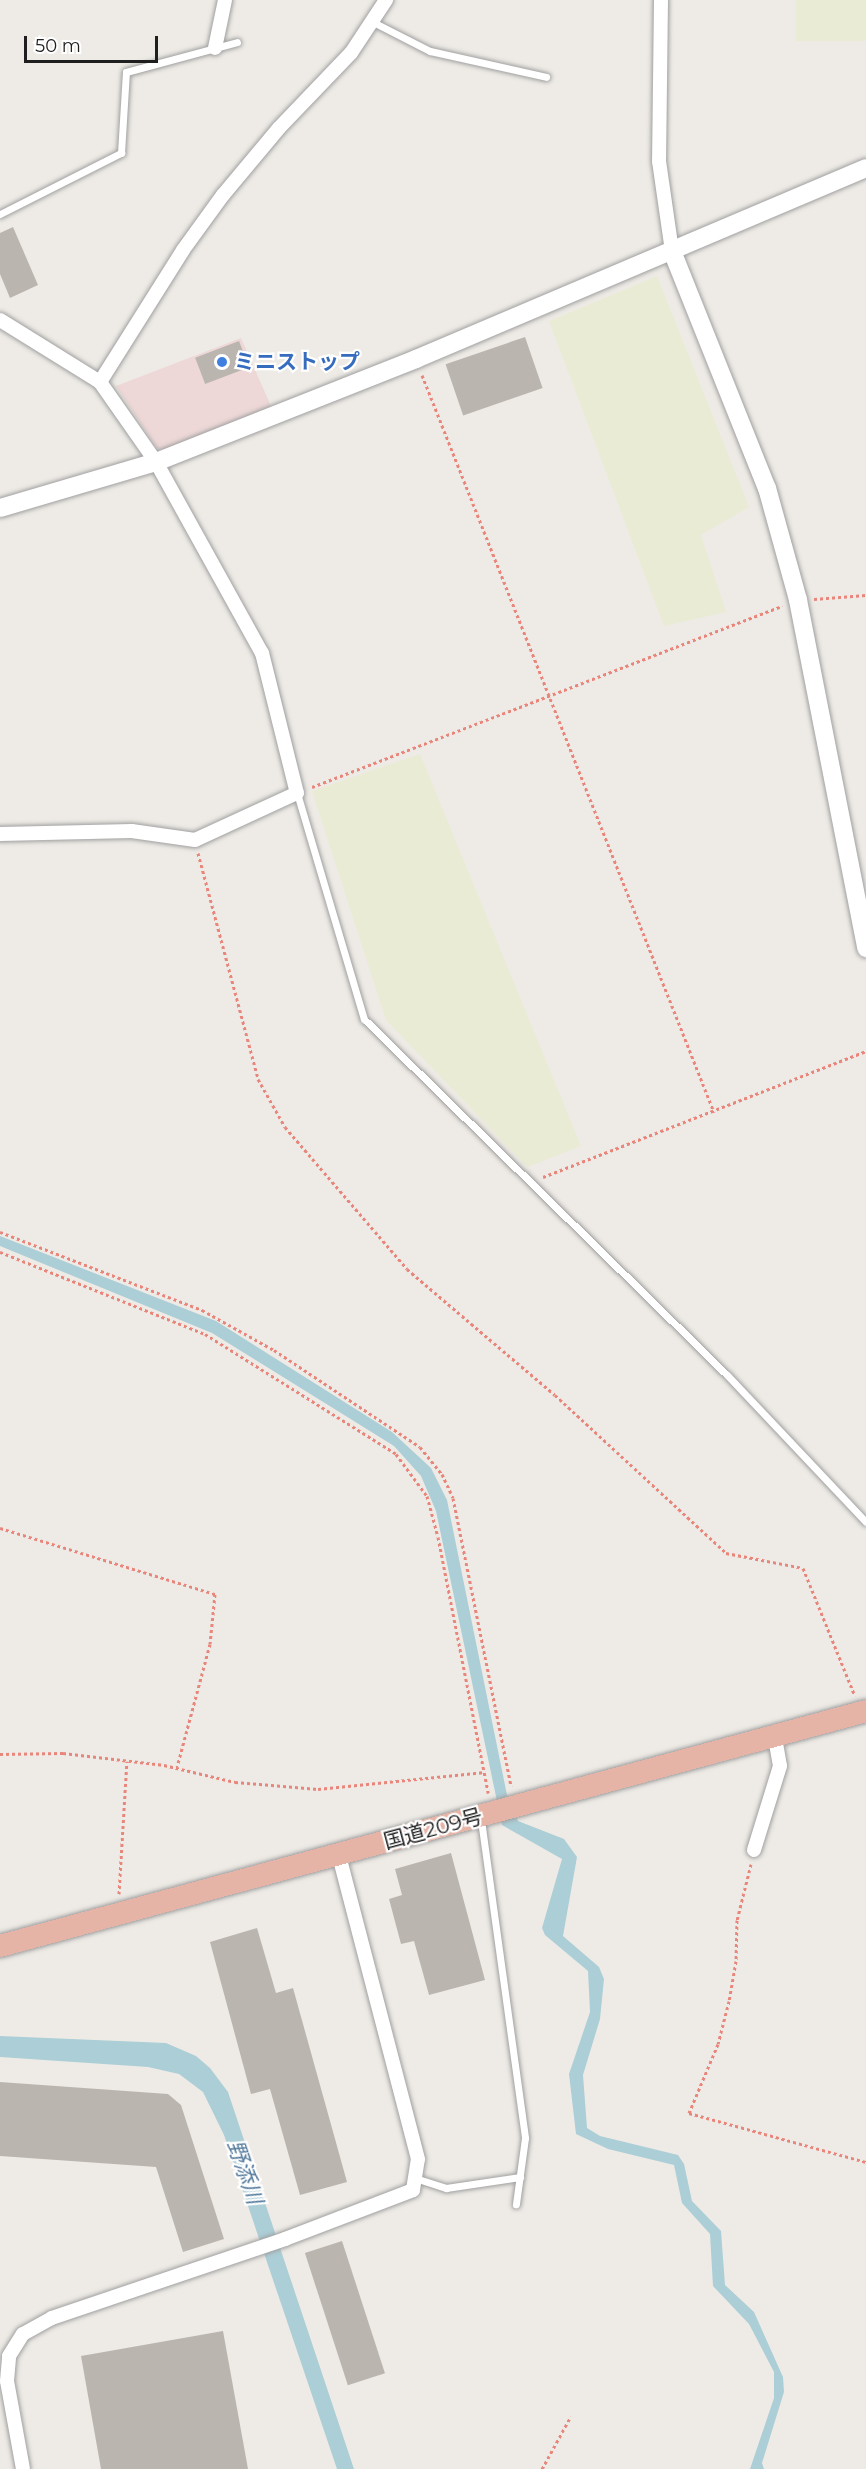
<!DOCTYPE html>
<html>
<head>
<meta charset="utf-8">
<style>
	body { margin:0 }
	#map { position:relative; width:866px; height:2469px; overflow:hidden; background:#eeebe6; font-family:Montserrat,"Noto Sans JP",sans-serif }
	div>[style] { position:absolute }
	.commercial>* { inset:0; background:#edd8d7 }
	.farmland>* { inset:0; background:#e9ebd4; transform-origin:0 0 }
	.water>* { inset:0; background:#acced7 }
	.building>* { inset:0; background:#bbb5af; transform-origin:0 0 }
	.path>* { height:3px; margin-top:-1.5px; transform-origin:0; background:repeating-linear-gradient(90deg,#e9867c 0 3px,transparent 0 6px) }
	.roads { filter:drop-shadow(0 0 2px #a0a0a0) drop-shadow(0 0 2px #a0a0a0) }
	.service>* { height:7px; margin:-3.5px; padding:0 3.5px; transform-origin:3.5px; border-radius:3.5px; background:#fff }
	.minor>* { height:14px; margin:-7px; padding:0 7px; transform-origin:7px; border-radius:7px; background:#fff }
	.tertiary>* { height:18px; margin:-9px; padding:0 9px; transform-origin:9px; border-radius:9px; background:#fff }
	.trunk>* { height:22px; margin:-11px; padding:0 11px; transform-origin:11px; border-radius:11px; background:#e6b4a7 }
	.dots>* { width:16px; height:16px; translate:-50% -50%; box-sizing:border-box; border:3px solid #fff; border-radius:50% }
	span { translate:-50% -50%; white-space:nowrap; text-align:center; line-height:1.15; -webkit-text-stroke:4.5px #fff; paint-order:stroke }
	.shop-label { font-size:21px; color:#366cbe; font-weight:700 }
	.left { translate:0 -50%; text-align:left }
	.street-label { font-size:21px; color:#1f1f1f }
	.water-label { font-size:22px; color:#53799c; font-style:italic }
	.scale { position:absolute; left:24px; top:36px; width:134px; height:27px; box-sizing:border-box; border:3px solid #1f1f1f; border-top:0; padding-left:8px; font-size:18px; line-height:21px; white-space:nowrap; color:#1f1f1f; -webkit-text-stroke:4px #fff; paint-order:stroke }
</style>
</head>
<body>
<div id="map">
	<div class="commercial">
		<i style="clip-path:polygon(241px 338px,271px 406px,168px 451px,157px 448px,116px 386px)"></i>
	</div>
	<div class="farmland">
		<i style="left:796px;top:0;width:70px;height:41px"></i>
		<i style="clip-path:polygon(657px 276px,749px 507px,701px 535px,726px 612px,664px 626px,549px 321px)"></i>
		<i style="clip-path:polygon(420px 754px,581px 1146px,527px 1167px,386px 1020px,312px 791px)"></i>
	</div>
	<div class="water">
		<i style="clip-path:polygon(0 1236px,216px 1321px,392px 1432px,431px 1468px,447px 1500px,507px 1795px,518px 1821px,564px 1839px,577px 1857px,563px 1936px,599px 1967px,604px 1979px,600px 2019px,583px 2075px,587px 2128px,600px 2136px,678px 2155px,684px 2164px,692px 2201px,721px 2231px,725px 2285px,754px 2312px,783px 2377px,784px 2392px,762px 2463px,764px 2469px,750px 2469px,774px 2398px,774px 2372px,749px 2324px,713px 2286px,710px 2234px,682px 2203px,674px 2165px,608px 2149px,576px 2134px,569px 2074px,590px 2012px,588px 1971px,545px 1935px,542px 1928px,562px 1859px,502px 1825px,436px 1511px,421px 1476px,394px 1446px,212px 1333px,0 1246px)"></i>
		<i style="clip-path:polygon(0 2036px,166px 2043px,196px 2056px,210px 2068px,228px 2092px,354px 2469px,337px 2469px,224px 2135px,203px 2092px,179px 2074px,148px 2067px,0 2057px)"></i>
	</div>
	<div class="building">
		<i style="clip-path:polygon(13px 227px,38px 285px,10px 298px,0 274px,0 233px)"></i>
		<i style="left:525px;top:337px;width:54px;height:84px;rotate:71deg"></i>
		<i style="left:239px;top:341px;width:28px;height:47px;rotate:69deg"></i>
		<i style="clip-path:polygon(451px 1853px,485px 1980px,429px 1995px,414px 1941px,401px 1944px,389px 1899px,402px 1895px,395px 1869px)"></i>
		<i style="clip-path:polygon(257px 1928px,276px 1993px,293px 1988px,347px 2182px,300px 2195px,270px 2089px,251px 2094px,210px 1942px)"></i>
		<i style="clip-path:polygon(0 2082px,168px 2094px,181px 2105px,224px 2239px,183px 2252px,156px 2167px,0 2156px)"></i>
		<i style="left:342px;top:2241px;width:139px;height:39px;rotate:72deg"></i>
		<i style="clip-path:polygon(223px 2331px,248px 2469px,101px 2469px,81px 2356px)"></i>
	</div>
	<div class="path">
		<i style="left:422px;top:375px;width:793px;rotate:68.39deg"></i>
		<i style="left:814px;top:599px;width:52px;rotate:-4.4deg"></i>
		<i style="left:312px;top:787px;width:504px;rotate:-21.06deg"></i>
		<i style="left:198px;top:853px;width:234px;rotate:75.1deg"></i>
		<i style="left:258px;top:1079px;width:55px;rotate:60.6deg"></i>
		<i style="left:285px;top:1127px;width:187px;rotate:49.3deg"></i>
		<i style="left:407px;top:1269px;width:194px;rotate:40.4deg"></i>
		<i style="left:555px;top:1395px;width:233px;rotate:42.7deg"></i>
		<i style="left:726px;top:1553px;width:78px;rotate:11deg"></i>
		<i style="left:803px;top:1568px;width:138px;rotate:67.9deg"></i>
		<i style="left:543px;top:1177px;width:347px;rotate:-21.3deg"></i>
		<i style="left:0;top:1232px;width:217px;rotate:21.1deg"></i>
		<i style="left:202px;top:1310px;width:82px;rotate:29.1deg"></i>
		<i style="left:274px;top:1350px;width:175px;rotate:33.6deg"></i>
		<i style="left:420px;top:1447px;width:35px;rotate:51deg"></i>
		<i style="left:442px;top:1474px;width:26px;rotate:65deg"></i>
		<i style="left:453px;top:1498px;width:294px;rotate:78.6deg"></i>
		<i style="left:0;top:1252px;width:221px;rotate:21.8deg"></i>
		<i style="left:205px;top:1334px;width:226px;rotate:32.1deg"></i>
		<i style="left:396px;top:1454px;width:52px;rotate:53.6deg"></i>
		<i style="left:427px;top:1496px;width:42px;rotate:75deg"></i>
		<i style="left:438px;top:1537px;width:261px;rotate:78.9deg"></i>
		<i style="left:0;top:1528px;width:225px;rotate:17.1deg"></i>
		<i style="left:215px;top:1594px;width:50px;rotate:95.7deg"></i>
		<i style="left:210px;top:1644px;width:127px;rotate:105deg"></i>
		<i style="left:0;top:1754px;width:63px;rotate:-0.9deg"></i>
		<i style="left:63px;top:1753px;width:102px;rotate:6.8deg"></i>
		<i style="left:164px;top:1765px;width:73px;rotate:13.5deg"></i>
		<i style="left:235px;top:1782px;width:83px;rotate:4.8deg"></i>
		<i style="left:318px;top:1789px;width:168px;rotate:-5.8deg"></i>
		<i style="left:751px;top:1864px;width:58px;rotate:104deg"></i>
		<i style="left:737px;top:1920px;width:41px;rotate:91.4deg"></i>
		<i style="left:736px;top:1961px;width:41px;rotate:99.9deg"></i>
		<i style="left:729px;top:2001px;width:44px;rotate:104.3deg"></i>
		<i style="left:718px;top:2044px;width:75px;rotate:112.8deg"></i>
		<i style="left:689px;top:2113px;width:184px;rotate:15.5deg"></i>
		<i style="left:119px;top:1894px;width:133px;rotate:-86.6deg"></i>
		<i style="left:542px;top:2469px;width:60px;rotate:-61.3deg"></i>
	</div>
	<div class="roads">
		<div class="service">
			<i style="left:373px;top:22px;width:64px;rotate:27deg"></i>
			<i style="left:430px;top:51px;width:119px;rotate:12.6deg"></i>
			<i style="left:0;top:214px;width:136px;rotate:-26.8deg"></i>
			<i style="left:121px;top:153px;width:81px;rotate:-86.5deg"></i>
			<i style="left:126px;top:72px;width:115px;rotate:-15.1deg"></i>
			<i style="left:297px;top:793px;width:236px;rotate:73.5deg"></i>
			<i style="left:364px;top:1019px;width:508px;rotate:44.44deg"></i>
			<i style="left:727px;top:1375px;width:202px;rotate:46.6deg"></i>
			<i style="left:481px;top:1820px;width:321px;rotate:82.1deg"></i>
			<i style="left:525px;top:2138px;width:67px;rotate:97.8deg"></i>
			<i style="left:415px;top:2178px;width:33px;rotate:18deg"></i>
			<i style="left:446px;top:2188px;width:75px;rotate:-8.5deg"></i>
		</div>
		<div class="minor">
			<i style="left:661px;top:0;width:161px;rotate:90.7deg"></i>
			<i style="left:659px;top:161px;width:91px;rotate:81.8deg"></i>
			<i style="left:215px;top:48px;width:49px;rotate:-78.2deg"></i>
			<i style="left:0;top:320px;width:118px;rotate:31.8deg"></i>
			<i style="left:100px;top:382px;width:98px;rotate:55deg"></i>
			<i style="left:156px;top:462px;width:218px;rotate:61deg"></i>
			<i style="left:262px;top:653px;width:144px;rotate:76deg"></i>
			<i style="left:297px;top:793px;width:112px;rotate:155.3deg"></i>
			<i style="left:195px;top:840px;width:64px;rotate:-171.9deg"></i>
			<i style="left:132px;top:831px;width:132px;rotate:178.7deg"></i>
			<i style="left:100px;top:382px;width:156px;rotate:-57.8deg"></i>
			<i style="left:183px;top:250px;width:68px;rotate:-54deg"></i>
			<i style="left:223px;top:195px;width:87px;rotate:-50.1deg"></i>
			<i style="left:279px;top:128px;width:104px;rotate:-46.2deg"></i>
			<i style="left:351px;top:53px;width:64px;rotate:-56.6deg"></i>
			<i style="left:754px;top:1850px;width:88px;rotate:-72.8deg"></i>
			<i style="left:780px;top:1766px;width:29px;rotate:-100deg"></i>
			<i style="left:23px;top:2469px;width:89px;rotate:-100.3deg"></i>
			<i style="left:7px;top:2381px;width:25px;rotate:-85deg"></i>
			<i style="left:9px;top:2356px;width:26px;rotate:-58deg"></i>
			<i style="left:23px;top:2334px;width:33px;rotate:-29deg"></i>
			<i style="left:52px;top:2318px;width:246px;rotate:-18.7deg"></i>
			<i style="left:285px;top:2239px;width:137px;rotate:-20.9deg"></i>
			<i style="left:413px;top:2190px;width:31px;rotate:-81deg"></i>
			<i style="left:418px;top:2159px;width:314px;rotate:-104.6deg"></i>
		</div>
		<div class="tertiary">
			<i style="left:672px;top:251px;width:255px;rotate:68.2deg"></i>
			<i style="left:767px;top:488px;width:116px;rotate:74.5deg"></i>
			<i style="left:798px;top:600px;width:355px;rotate:78.9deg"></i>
			<i style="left:0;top:508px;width:163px;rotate:-16.4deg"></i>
			<i style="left:156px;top:462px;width:280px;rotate:-21.6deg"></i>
			<i style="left:416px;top:359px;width:489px;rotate:-23deg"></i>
		</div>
		<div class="trunk">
			<i style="left:0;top:1946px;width:897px;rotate:-15.18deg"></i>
		</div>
	</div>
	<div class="dots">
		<i style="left:222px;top:362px;background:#3f7fe0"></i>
	</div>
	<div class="shop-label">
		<span class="left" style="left:234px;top:362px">ミニストップ</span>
	</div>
	<div class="street-label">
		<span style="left:433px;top:1829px;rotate:-15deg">国道209号</span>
	</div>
	<div class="water-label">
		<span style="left:245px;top:2172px;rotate:71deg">野添川</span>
	</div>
	<div class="scale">50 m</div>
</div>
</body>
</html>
